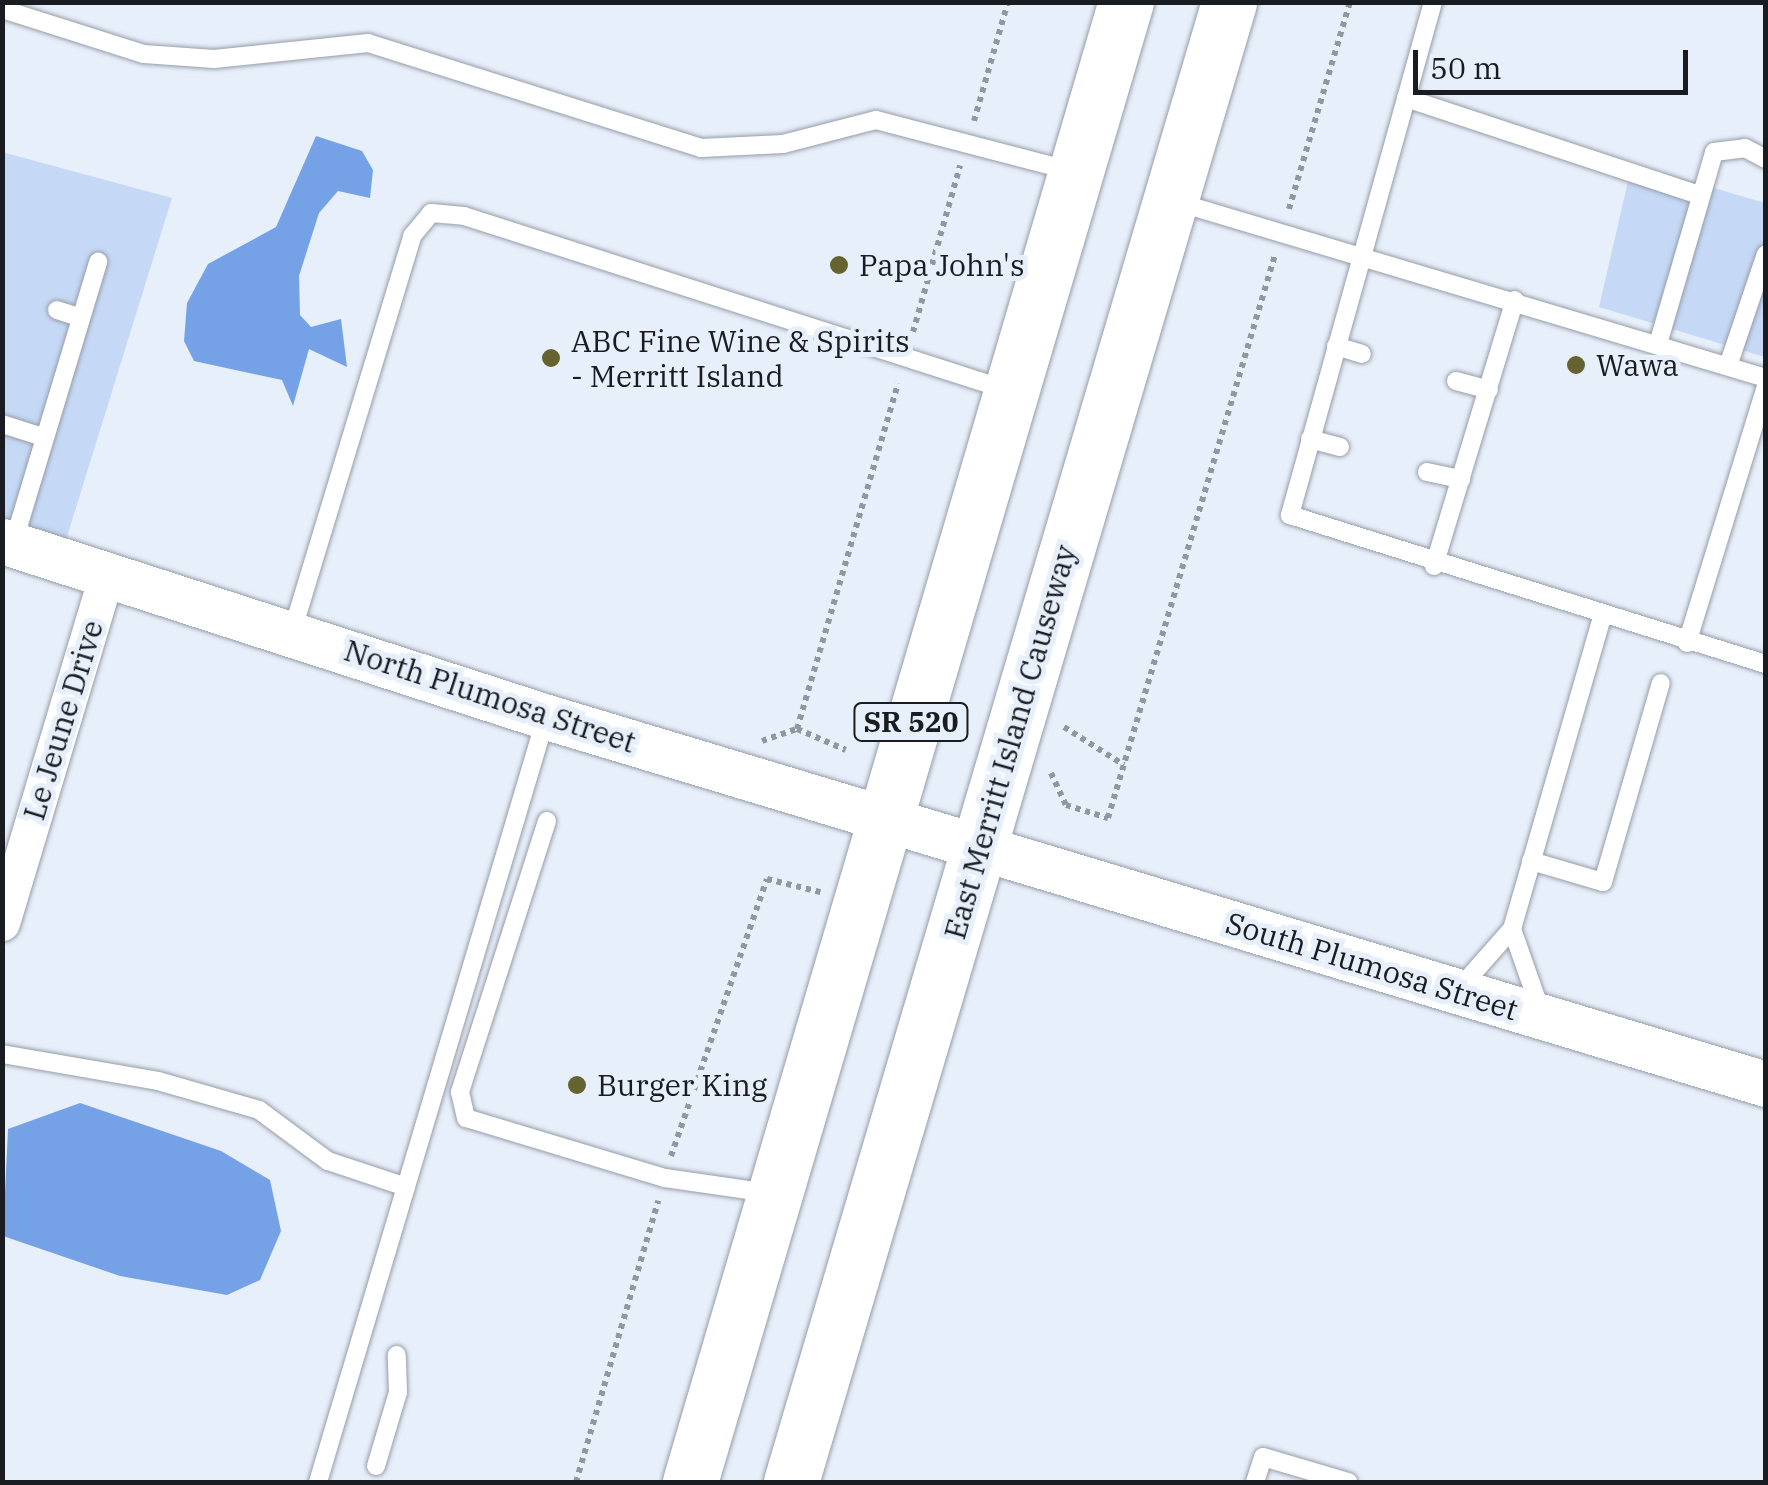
<!DOCTYPE html>
<html>
<head>
<meta charset="utf-8">
<style>
	body { margin:0 }
	#map { position:relative; width:1768px; height:1485px; overflow:hidden; background:#e7effa; font-family:"IBM Plex Serif",serif }
	div>[style] { position:absolute }
	.green>* { inset:0; background:#c5d9f6 }
	.water>* { inset:0; background:#75a2e6 }
	.path>* { height:6px; margin-top:-3px; transform-origin:0; background:repeating-linear-gradient(90deg,#91979f 0 5px,transparent 0 10px) }
	.roads { filter:drop-shadow(0 0 2px #969da8) drop-shadow(0 0 2px #969da8) }
	.service>* { height:18px; margin:-9px; padding:0 9px; transform-origin:9px; border-radius:9px; background:#fff }
	.minor>* { height:35px; margin:-17.5px; padding:0 17.5px; transform-origin:17.5px; border-radius:17.5px; background:#fff }
	.tertiary>* { height:45px; margin:-22.5px; padding:0 22.5px; transform-origin:22.5px; border-radius:22.5px; background:#fff }
	.primary>* { height:55px; margin:-27.5px; padding:0 27.5px; transform-origin:27.5px; border-radius:27.5px; background:#fff }
	.dots>* { width:28px; height:28px; translate:-50% -50%; box-sizing:border-box; border:5px solid #e7effa; border-radius:50% }
	span { translate:-50% -50%; white-space:nowrap; text-align:center; line-height:1.15; -webkit-text-stroke:10px #e7effa; paint-order:stroke }
	.shield-label span { padding:2px 8px; background:#e7effa; border:2px solid; border-radius:8px; -webkit-text-stroke-width:0 }
	.shield-label { font-size:28px; color:#191c20; font-weight:700 }
	.poi-label { font-size:30px; color:#191c20 }
	.left { translate:0 -50%; text-align:left }
	.street-label { font-size:30px; color:#191c20 }
	.frame { position:absolute; inset:0; border:5px solid #191c20; pointer-events:none }
	.scale { position:absolute; left:1413px; top:50px; width:275px; height:45px; box-sizing:border-box; border:5px solid #191c20; border-top:0; padding-left:12px; font-size:30px; line-height:35px; white-space:nowrap; color:#191c20; -webkit-text-stroke:8px #e7effa; paint-order:stroke }
</style>
</head>
<body>
<div id="map">
	<div class="green">
		<i style="clip-path:polygon(2px 152px,172px 198px,66px 540px,3px 520px)"></i>
		<i style="clip-path:polygon(1632px 164px,1765px 203px,1765px 357px,1599px 307px)"></i>
	</div>
	<div class="water">
		<i style="clip-path:polygon(316px 136px,362px 151px,373px 170px,370px 198px,338px 191px,319px 213px,299px 276px,300px 315px,311px 327px,341px 319px,347px 367px,309px 349px,293px 406px,282px 380px,194px 361px,184px 341px,187px 303px,208px 264px,276px 227px)"></i>
		<i style="clip-path:polygon(80px 1103px,221px 1151px,270px 1180px,281px 1231px,260px 1280px,227px 1295px,120px 1276px,3px 1236px,8px 1129px)"></i>
	</div>
	<div class="path">
		<i style="left:974px;top:121px;width:124px;rotate:-74.1deg"></i>
		<i style="left:1289px;top:209px;width:216px;rotate:-73.6deg"></i>
		<i style="left:913px;top:332px;width:173px;rotate:-74.2deg"></i>
		<i style="left:1064px;top:727px;width:71px;rotate:32.3deg"></i>
		<i style="left:797px;top:729px;width:53px;rotate:23.2deg"></i>
		<i style="left:762px;top:741px;width:37px;rotate:-19deg"></i>
		<i style="left:797px;top:729px;width:360px;rotate:-73.7deg"></i>
		<i style="left:1051px;top:773px;width:35px;rotate:65deg"></i>
		<i style="left:1066px;top:805px;width:44px;rotate:17.2deg"></i>
		<i style="left:1108px;top:818px;width:587px;rotate:-73.48deg"></i>
		<i style="left:671px;top:1156px;width:293px;rotate:-70.9deg"></i>
		<i style="left:767px;top:879px;width:55px;rotate:13.8deg"></i>
		<i style="left:576px;top:1482px;width:293px;rotate:-73.7deg"></i>
	</div>
	<div class="roads">
		<div class="service">
			<i style="left:1433px;top:2px;width:533px;rotate:105.58deg"></i>
			<i style="left:1290px;top:515px;width:499px;rotate:17.4deg"></i>
			<i style="left:2px;top:9px;width:149px;rotate:17.6deg"></i>
			<i style="left:144px;top:54px;width:70px;rotate:4.1deg"></i>
			<i style="left:214px;top:59px;width:155px;rotate:-5.9deg"></i>
			<i style="left:368px;top:43px;width:349px;rotate:17.5deg"></i>
			<i style="left:701px;top:148px;width:82px;rotate:-2.8deg"></i>
			<i style="left:783px;top:144px;width:96px;rotate:-14.5deg"></i>
			<i style="left:876px;top:120px;width:203px;rotate:14.6deg"></i>
			<i style="left:1406px;top:98px;width:309px;rotate:18.3deg"></i>
			<i style="left:1177px;top:202px;width:615px;rotate:16.64deg"></i>
			<i style="left:57px;top:310px;width:25px;rotate:18deg"></i>
			<i style="left:1658px;top:344px;width:200px;rotate:-73.7deg"></i>
			<i style="left:1714px;top:152px;width:31px;rotate:-7deg"></i>
			<i style="left:1745px;top:148px;width:24px;rotate:28deg"></i>
			<i style="left:1336px;top:346px;width:27px;rotate:17deg"></i>
			<i style="left:1728px;top:366px;width:118px;rotate:-71.3deg"></i>
			<i style="left:1456px;top:381px;width:34px;rotate:15deg"></i>
			<i style="left:2px;top:424px;width:43px;rotate:17.6deg"></i>
			<i style="left:1310px;top:439px;width:31px;rotate:15deg"></i>
			<i style="left:1427px;top:472px;width:35px;rotate:12deg"></i>
			<i style="left:13px;top:544px;width:295px;rotate:-73.2deg"></i>
			<i style="left:1434px;top:566px;width:278px;rotate:-73.1deg"></i>
			<i style="left:292px;top:632px;width:414px;rotate:-73.1deg"></i>
			<i style="left:412px;top:236px;width:30px;rotate:-50deg"></i>
			<i style="left:431px;top:213px;width:33px;rotate:5deg"></i>
			<i style="left:464px;top:216px;width:567px;rotate:17.76deg"></i>
			<i style="left:1687px;top:643px;width:269px;rotate:-72.9deg"></i>
			<i style="left:547px;top:821px;width:285px;rotate:107.8deg"></i>
			<i style="left:460px;top:1092px;width:27px;rotate:77deg"></i>
			<i style="left:466px;top:1118px;width:208px;rotate:16.8deg"></i>
			<i style="left:665px;top:1178px;width:105px;rotate:8.2deg"></i>
			<i style="left:1531px;top:861px;width:75px;rotate:16.3deg"></i>
			<i style="left:1603px;top:882px;width:207px;rotate:-73.8deg"></i>
			<i style="left:1512px;top:929px;width:324px;rotate:-73.9deg"></i>
			<i style="left:1458px;top:990px;width:81px;rotate:-48.5deg"></i>
			<i style="left:1512px;top:929px;width:88px;rotate:70.7deg"></i>
			<i style="left:2px;top:1054px;width:158px;rotate:9.8deg"></i>
			<i style="left:158px;top:1081px;width:105px;rotate:16deg"></i>
			<i style="left:259px;top:1110px;width:86px;rotate:36.5deg"></i>
			<i style="left:328px;top:1161px;width:82px;rotate:18.4deg"></i>
			<i style="left:376px;top:1466px;width:77px;rotate:-73.4deg"></i>
			<i style="left:398px;top:1392px;width:37px;rotate:-92deg"></i>
			<i style="left:318px;top:1482px;width:798px;rotate:-73.4deg"></i>
			<i style="left:1255px;top:1482px;width:26px;rotate:-72deg"></i>
			<i style="left:1263px;top:1457px;width:89px;rotate:16.4deg"></i>
		</div>
		<div class="minor">
			<i style="left:2px;top:923px;width:364px;rotate:-73.3deg"></i>
		</div>
		<div class="tertiary">
			<i style="left:2px;top:541px;width:573px;rotate:17.9deg"></i>
			<i style="left:547px;top:717px;width:1273px;rotate:16.76deg"></i>
		</div>
		<div class="primary">
			<i style="left:690px;top:1482px;width:1543px;rotate:-73.59deg"></i>
			<i style="left:791px;top:1482px;width:1543px;rotate:-73.51deg"></i>
		</div>
	</div>
	<div class="dots">
		<i style="left:839px;top:265px;background:#656431"></i>
		<i style="left:551px;top:358px;background:#656431"></i>
		<i style="left:1576px;top:365px;background:#656431"></i>
		<i style="left:577px;top:1085px;background:#656431"></i>
	</div>
	<div class="shield-label">
		<span style="left:911px;top:722px">SR 520</span>
	</div>
	<div class="poi-label">
		<span class="left" style="left:859px;top:265px">Papa John's</span>
		<span class="left" style="left:571px;top:358px">ABC Fine Wine &amp; Spirits<br>- Merritt Island</span>
		<span class="left" style="left:1596px;top:365px">Wawa</span>
		<span class="left" style="left:597px;top:1085px">Burger King</span>
	</div>
	<div class="street-label">
		<span style="left:490px;top:696px;rotate:18deg">North Plumosa Street</span>
		<span style="left:63px;top:720px;rotate:-73deg">Le Jeune Drive</span>
		<span style="left:1010px;top:742px;rotate:-74deg">East Merritt Island Causeway</span>
		<span style="left:1372px;top:966px;rotate:17deg">South Plumosa Street</span>
	</div>
	<div class="frame"></div>
	<div class="scale">50 m</div>
</div>
</body>
</html>
